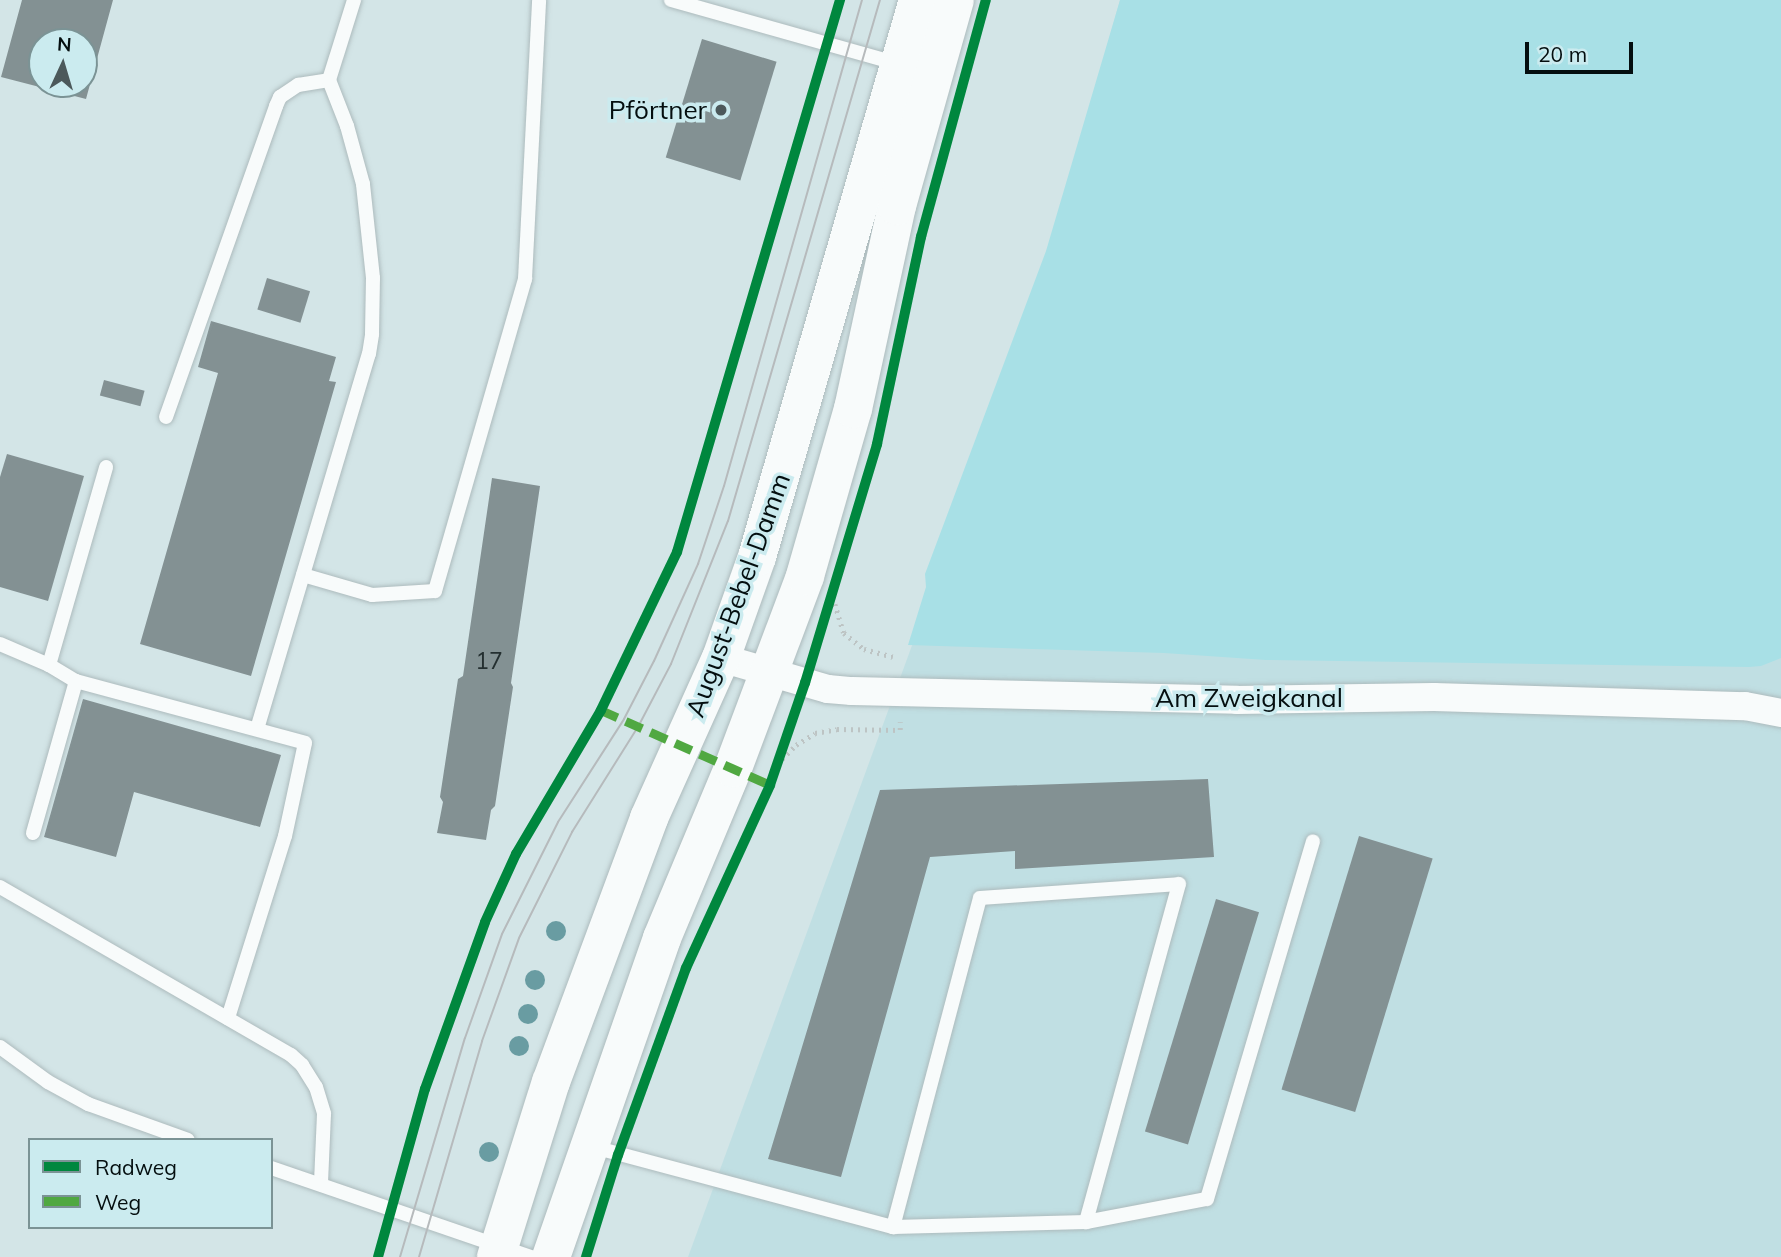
<!DOCTYPE html>
<html>
<head>
<meta charset="utf-8">
<style>
	body { margin:0 }
	#map { position:relative; width:1781px; height:1257px; overflow:hidden; background:#d3e5e7; font-family:Mulish,sans-serif }
	div>[style] { position:absolute }
	.built>* { inset:0; background:#c0dfe3 }
	.green>* { inset:0; background:#a8e0e6 }
	.building>* { inset:0; background:#839193; transform-origin:0 0 }
	.path>* { height:4.5px; margin-top:-2.25px; transform-origin:0; background:repeating-linear-gradient(90deg,#bdc4c4 0 2px,transparent 0 7px) }
	.roads { filter:drop-shadow(0 0 2px #adbbbd) drop-shadow(0 0 2px #adbbbd) }
	.service>* { height:14px; margin:-7px; padding:0 7px; transform-origin:7px; border-radius:7px; background:#f8fbfb }
	.minor>* { height:28px; margin:-14px; padding:0 14px; transform-origin:14px; border-radius:14px; background:#f8fbfb }
	.secondary>* { height:38px; margin:-19px; padding:0 19px; transform-origin:19px; border-radius:19px; background:#f8fbfb }
	.tram>* { height:2px; margin:-1px; padding:0 1px; transform-origin:1px; border-radius:1px; background:#b6babc }
	.quiet>* { height:9px; margin-top:-4.5px; transform-origin:0; background:repeating-linear-gradient(90deg,#50a841 0 18px,transparent 0 27px) }
	.cycleway>* { height:10px; margin:-5px; padding:0 5px; transform-origin:5px; border-radius:5px; background:#00873e }
	.trees>* { width:20px; height:20px; margin:-10px; border-radius:50%; background:#699ca2 }
	.dots>* { width:19px; height:19px; translate:-50% -50%; box-sizing:border-box; border:4px solid #cbebef; border-radius:50% }
	span { translate:-50% -50%; white-space:nowrap; text-align:center; line-height:1.15; -webkit-text-stroke:7px #cbebef; paint-order:stroke }
	.number-label { font-size:23px; color:#242f30 }
	.number-label span { -webkit-text-stroke-width:0 }
	.poi-label { font-size:26px; color:#040e0f }
	.right { translate:-100% -50%; text-align:right }
	.street-label { font-size:26px; color:#040e0f }
	.legend { position:absolute; left:28px; top:1138px; width:245px; height:91px; box-sizing:border-box; background:#cbebef; border:2px solid #7b9395; margin:0; padding:9px 12px; list-style:none; font-size:21px; color:#040e0f }
	.legend li { display:flex; align-items:center; gap:14px; height:35px }
	.legend b { width:35px; border:2px solid #7b9395 }
	.north { position:absolute; left:28px; top:28px; width:70px; height:70px; box-sizing:border-box; background:#cbebef; border:2px solid #7b9395; border-radius:50%; rotate:4deg; font-size:19px; font-weight:700; line-height:28px; text-align:center; color:#040e0f }
	.north::after { content:''; display:block; margin:auto; width:24px; height:32px; background:#4c595b; clip-path:polygon(50% 0,100% 100%,50% 72%,0 100%) }
	.scale { position:absolute; left:1525px; top:42px; width:108px; height:32px; box-sizing:border-box; border:4px solid #040e0f; border-top:0; padding-left:9px; font-size:21px; line-height:24px; white-space:nowrap; color:#040e0f; -webkit-text-stroke:5px #cbebef; paint-order:stroke }
</style>
</head>
<body>
<div id="map">
	<div class="built">
		<i style="clip-path:polygon(1120px 0,1781px 0,1781px 1257px,688px 1257px,1029px 326px)"></i>
	</div>
	<div class="green">
		<i style="clip-path:polygon(1120px 0,1781px 0,1781px 658px,1761px 666px,1749px 667px,1266px 660px,1164px 653px,908px 645px,926px 587px,925px 574px,1046px 251px)"></i>
	</div>
	<div class="building">
		<i style="clip-path:polygon(evenodd,22px 0,113px 0,86px 99px,1px 77px,22px 0,42px 42px,84px 42px,84px 84px,42px 84px,42px 42px)"></i>
		<i style="left:702px;top:39px;width:78px;height:124px;rotate:17deg"></i>
		<i style="left:267px;top:278px;width:45px;height:33px;rotate:17deg"></i>
		<i style="clip-path:polygon(211px 321px,336px 357px,329px 381px,336px 382px,251px 676px,140px 644px,218px 373px,198px 367px)"></i>
		<i style="left:104px;top:380px;width:42px;height:16px;rotate:15deg"></i>
		<i style="clip-path:polygon(7px 454px,84px 476px,48px 601px,0 587px,0 477px)"></i>
		<i style="clip-path:polygon(492px 478px,540px 486px,511px 683px,513px 687px,495px 806px,491px 810px,486px 840px,437px 833px,443px 802px,440px 797px,458px 679px,463px 676px)"></i>
		<i style="clip-path:polygon(83px 699px,281px 755px,260px 827px,134px 792px,116px 857px,44px 837px)"></i>
		<i style="clip-path:polygon(1208px 779px,1214px 857px,1015px 869px,1015px 851px,930px 857px,841px 1177px,768px 1159px,880px 790px)"></i>
		<i style="left:1359px;top:836px;width:77px;height:265px;rotate:17deg"></i>
		<i style="left:1216px;top:899px;width:45px;height:243px;rotate:17deg"></i>
	</div>
	<div class="path">
		<i style="left:835px;top:604px;width:30px;rotate:73deg"></i>
		<i style="left:844px;top:633px;width:26px;rotate:39deg"></i>
		<i style="left:864px;top:649px;width:30px;rotate:15deg"></i>
		<i style="left:777px;top:764px;width:27px;rotate:-45deg"></i>
		<i style="left:796px;top:745px;width:22px;rotate:-32deg"></i>
		<i style="left:815px;top:733px;width:22px;rotate:-10deg"></i>
		<i style="left:837px;top:729px;width:63px;rotate:0.9deg"></i>
		<i style="left:900px;top:730px;width:8px;rotate:-90deg"></i>
	</div>
	<div class="roads">
		<div class="service">
			<i style="left:671px;top:0;width:236px;rotate:15.7deg"></i>
			<i style="left:166px;top:417px;width:330px;rotate:-70.5deg"></i>
			<i style="left:276px;top:106px;width:10px;rotate:-66deg"></i>
			<i style="left:280px;top:97px;width:22px;rotate:-34deg"></i>
			<i style="left:298px;top:85px;width:31px;rotate:-9deg"></i>
			<i style="left:329px;top:80px;width:84px;rotate:-72.6deg"></i>
			<i style="left:303px;top:575px;width:72px;rotate:16.2deg"></i>
			<i style="left:372px;top:595px;width:63px;rotate:-3.6deg"></i>
			<i style="left:435px;top:591px;width:325px;rotate:-73.9deg"></i>
			<i style="left:525px;top:279px;width:279px;rotate:-87.1deg"></i>
			<i style="left:0;top:644px;width:53px;rotate:23.2deg"></i>
			<i style="left:49px;top:665px;width:31px;rotate:31deg"></i>
			<i style="left:76px;top:681px;width:237px;rotate:15.1deg"></i>
			<i style="left:305px;top:743px;width:95px;rotate:102.1deg"></i>
			<i style="left:285px;top:836px;width:191px;rotate:107.4deg"></i>
			<i style="left:49px;top:665px;width:206px;rotate:-73.9deg"></i>
			<i style="left:257px;top:729px;width:391px;rotate:-73.4deg"></i>
			<i style="left:369px;top:354px;width:20px;rotate:-81deg"></i>
			<i style="left:372px;top:334px;width:56px;rotate:-89deg"></i>
			<i style="left:373px;top:278px;width:95px;rotate:-96.1deg"></i>
			<i style="left:363px;top:184px;width:60px;rotate:-105.4deg"></i>
			<i style="left:347px;top:126px;width:49px;rotate:-111.4deg"></i>
			<i style="left:33px;top:833px;width:158px;rotate:-74.2deg"></i>
			<i style="left:0;top:887px;width:336px;rotate:30deg"></i>
			<i style="left:291px;top:1055px;width:15px;rotate:42deg"></i>
			<i style="left:302px;top:1065px;width:26px;rotate:58deg"></i>
			<i style="left:316px;top:1087px;width:28px;rotate:73deg"></i>
			<i style="left:324px;top:1114px;width:70px;rotate:92.5deg"></i>
			<i style="left:0;top:1047px;width:59px;rotate:36.1deg"></i>
			<i style="left:48px;top:1082px;width:46px;rotate:28.8deg"></i>
			<i style="left:88px;top:1104px;width:106px;rotate:19.8deg"></i>
			<i style="left:590px;top:1146px;width:314px;rotate:15deg"></i>
			<i style="left:893px;top:1227px;width:340px;rotate:-75.2deg"></i>
			<i style="left:980px;top:898px;width:199px;rotate:-4deg"></i>
			<i style="left:1179px;top:884px;width:351px;rotate:105.4deg"></i>
			<i style="left:1086px;top:1222px;width:193px;rotate:178.5deg"></i>
			<i style="left:271px;top:1168px;width:275px;rotate:18.9deg"></i>
			<i style="left:1086px;top:1222px;width:123px;rotate:-10.8deg"></i>
			<i style="left:1207px;top:1199px;width:373px;rotate:-73.5deg"></i>
		</div>
		<div class="minor">
			<i style="left:721px;top:658px;width:111px;rotate:16.2deg"></i>
			<i style="left:828px;top:689px;width:24px;rotate:5deg"></i>
			<i style="left:852px;top:691px;width:385px;rotate:1.3deg"></i>
			<i style="left:1237px;top:700px;width:197px;rotate:-0.9deg"></i>
			<i style="left:1434px;top:697px;width:311px;rotate:1.7deg"></i>
			<i style="left:1745px;top:706px;width:37px;rotate:11deg"></i>
		</div>
		<div class="secondary">
			<i style="left:496px;top:1257px;width:183px;rotate:-72.6deg"></i>
			<i style="left:551px;top:1082px;width:282px;rotate:-69.6deg"></i>
			<i style="left:649px;top:818px;width:175px;rotate:-65.8deg"></i>
			<i style="left:721px;top:658px;width:107px;rotate:-70.4deg"></i>
			<i style="left:757px;top:557px;width:580px;rotate:-73.88deg"></i>
			<i style="left:551px;top:1257px;width:338px;rotate:-70.8deg"></i>
			<i style="left:662px;top:938px;width:184px;rotate:-67.3deg"></i>
			<i style="left:733px;top:768px;width:205px;rotate:-69.4deg"></i>
			<i style="left:805px;top:576px;width:174px;rotate:-74deg"></i>
			<i style="left:853px;top:409px;width:208px;rotate:-77.8deg"></i>
			<i style="left:897px;top:206px;width:214px;rotate:-74.3deg"></i>
		</div>
	</div>
	<div class="tram">
		<i style="left:400px;top:1257px;width:228px;rotate:-73.5deg"></i>
		<i style="left:465px;top:1038px;width:110px;rotate:-70.4deg"></i>
		<i style="left:502px;top:934px;width:125px;rotate:-63.4deg"></i>
		<i style="left:558px;top:822px;width:122px;rotate:-57.3deg"></i>
		<i style="left:624px;top:719px;width:65px;rotate:-62.7deg"></i>
		<i style="left:654px;top:661px;width:107px;rotate:-65.6deg"></i>
		<i style="left:698px;top:564px;width:82px;rotate:-71.6deg"></i>
		<i style="left:724px;top:486px;width:505px;rotate:-74.15deg"></i>
		<i style="left:419px;top:1257px;width:225px;rotate:-73.7deg"></i>
		<i style="left:482px;top:1041px;width:109px;rotate:-70.2deg"></i>
		<i style="left:519px;top:938px;width:119px;rotate:-63.4deg"></i>
		<i style="left:572px;top:832px;width:126px;rotate:-57.9deg"></i>
		<i style="left:639px;top:725px;width:69px;rotate:-62.3deg"></i>
		<i style="left:671px;top:664px;width:154px;rotate:-68.3deg"></i>
		<i style="left:728px;top:521px;width:543px;rotate:-73.74deg"></i>
	</div>
	<div class="quiet">
		<i style="left:601px;top:710px;width:185px;rotate:23.9deg"></i>
	</div>
	<div class="cycleway">
		<i style="left:378px;top:1257px;width:174px;rotate:-74.4deg"></i>
		<i style="left:425px;top:1089px;width:177px;rotate:-70.2deg"></i>
		<i style="left:485px;top:922px;width:75px;rotate:-65.5deg"></i>
		<i style="left:516px;top:854px;width:167px;rotate:-59.4deg"></i>
		<i style="left:601px;top:710px;width:175px;rotate:-64.3deg"></i>
		<i style="left:677px;top:552px;width:576px;rotate:-73.55deg"></i>
		<i style="left:586px;top:1257px;width:107px;rotate:-72.6deg"></i>
		<i style="left:618px;top:1155px;width:199px;rotate:-70deg"></i>
		<i style="left:686px;top:968px;width:201px;rotate:-65.3deg"></i>
		<i style="left:770px;top:785px;width:108px;rotate:-71.1deg"></i>
		<i style="left:805px;top:683px;width:250px;rotate:-73.2deg"></i>
		<i style="left:877px;top:444px;width:212px;rotate:-78deg"></i>
		<i style="left:921px;top:237px;width:246px;rotate:-74.7deg"></i>
	</div>
	<div class="trees">
		<i style="left:556px;top:931px"></i>
		<i style="left:535px;top:980px"></i>
		<i style="left:528px;top:1014px"></i>
		<i style="left:519px;top:1046px"></i>
		<i style="left:489px;top:1152px"></i>
	</div>
	<div class="dots">
		<i style="left:721px;top:110px;background:#4c595b"></i>
	</div>
	<div class="number-label">
		<span style="left:489px;top:661px">17</span>
	</div>
	<div class="poi-label">
		<span class="right" style="left:707px;top:110px">Pförtner</span>
	</div>
	<div class="street-label">
		<span style="left:738px;top:595px;rotate:-70deg">August-Bebel-Damm</span>
		<span style="left:1249px;top:698px">Am Zweigkanal</span>
	</div>
	<ul class="legend">
	<li><b style="height:9px;background:#00873e"></b>Radweg</li>
	<li><b style="height:9px;background:#50a841"></b>Weg</li>
	</ul>
	<div class="north">N</div>
	<div class="scale">20 m</div>
</div>
</body>
</html>
